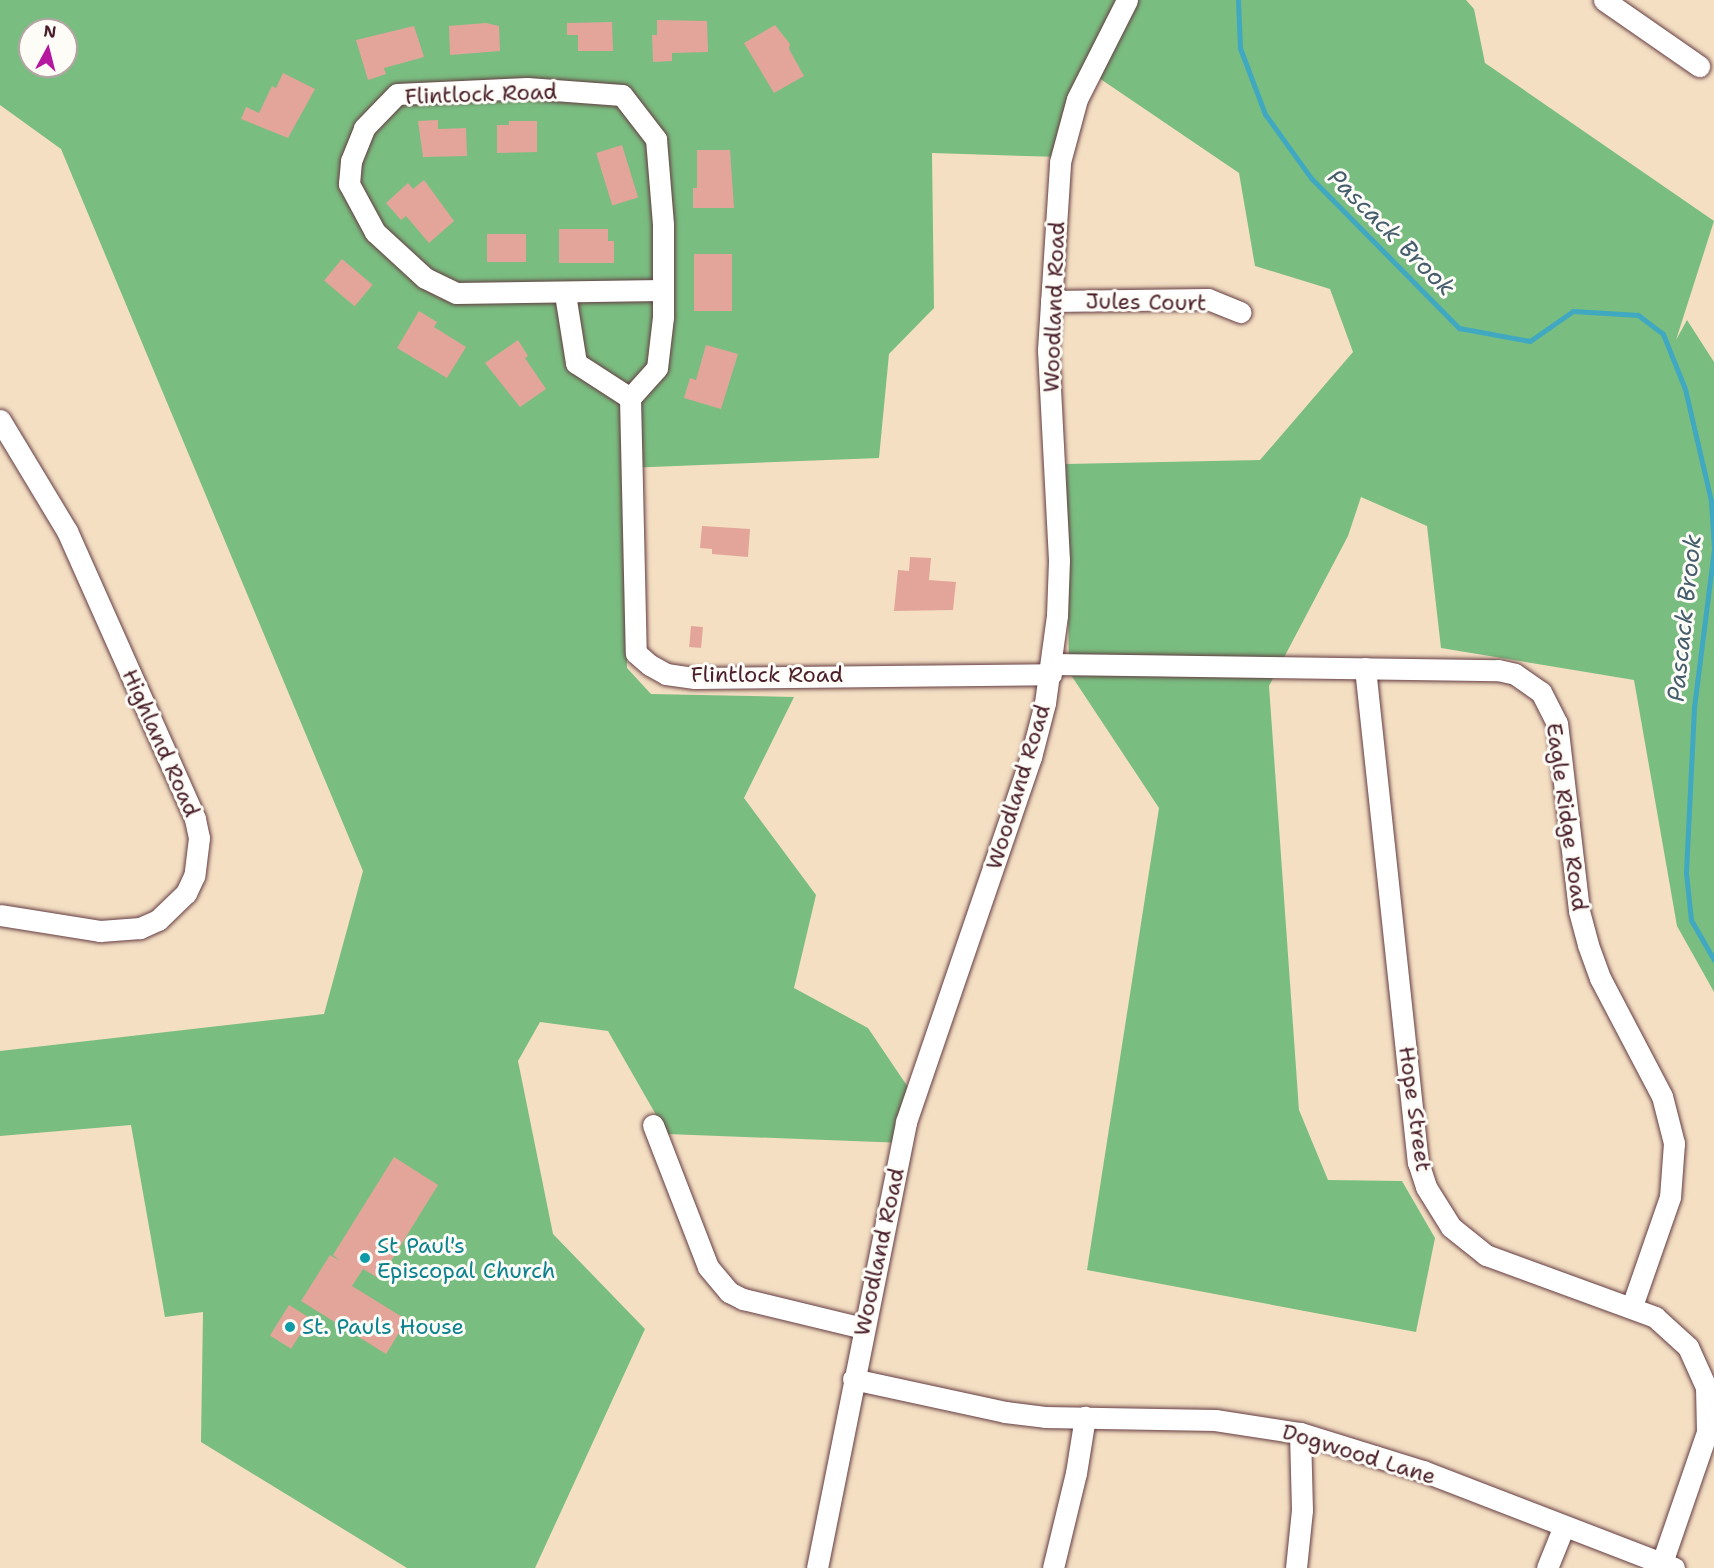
<!DOCTYPE html>
<html>
<head>
<meta charset="utf-8">
<style>
	body { margin:0 }
	#map { position:relative; width:1714px; height:1568px; overflow:hidden; background:#f4dfc3; font-family:"Shantell Sans",sans-serif }
	div>[style] { position:absolute }
	.forest>* { inset:0; background:#7abd80 }
	.stream>* { height:5px; margin:-2.5px; padding:0 2.5px; transform-origin:2.5px; border-radius:2.5px; background:#40a8c0 }
	.building>* { inset:0; background:#e3a59a; transform-origin:0 0 }
	.roads { filter:drop-shadow(0 0 2px #643c42) drop-shadow(0 0 2px #643c42) }
	.minor>* { height:21px; margin:-10.5px; padding:0 10.5px; transform-origin:10.5px; border-radius:10.5px; background:#fff }
	.dots>* { width:16px; height:16px; translate:-50% -50%; box-sizing:border-box; border:3px solid #fdfcf7; border-radius:50% }
	span { translate:-50% -50%; white-space:nowrap; text-align:center; line-height:1.15; -webkit-text-stroke:6px #fdfcf7; paint-order:stroke }
	.street-label { font-size:22px; color:#4a1f2b }
	.culture-label { font-size:22px; color:#0d838f }
	.left { translate:0 -50%; text-align:left }
	.water-label { font-size:24px; color:#465d6e; font-style:italic }
	.north { position:absolute; left:18px; top:18px; width:60px; height:60px; box-sizing:border-box; background:#fdfcf7; border:2px solid #b5a4a5; border-radius:50%; rotate:7deg; font-size:16px; font-weight:700; line-height:24px; text-align:center; color:#4a1f2b }
	.north::after { content:''; display:block; margin:auto; width:21px; height:27px; background:#b5179e; clip-path:polygon(50% 0,100% 100%,50% 72%,0 100%) }
</style>
</head>
<body>
<div id="map">
	<div class="forest">
		<i style="clip-path:polygon(evenodd,0 0,1466px 0,1474px 9px,1485px 63px,1714px 221px,1676px 340px,1687px 320px,1714px 362px,1714px 992px,1677px 926px,1634px 680px,1441px 648px,1427px 526px,1361px 497px,1348px 536px,1269px 686px,1299px 1110px,1328px 1180px,1402px 1181px,1435px 1238px,1416px 1332px,1087px 1270px,1159px 808px,1069px 672px,1066px 464px,1260px 460px,1353px 352px,1330px 289px,1255px 266px,1239px 173px,1099px 78px,1060px 157px,932px 153px,934px 308px,889px 354px,879px 458px,626px 468px,627px 668px,651px 694px,794px 697px,744px 798px,816px 895px,794px 988px,868px 1028px,916px 1099px,904px 1143px,667px 1134px,608px 1031px,540px 1022px,518px 1061px,553px 1234px,645px 1329px,535px 1568px,407px 1568px,201px 1442px,203px 1312px,165px 1317px,131px 1125px,0 1136px,0 1051px,324px 1014px,363px 871px,61px 149px,0 105px,0 0,30px 30px,66px 30px,66px 66px,30px 66px,30px 30px)"></i>
	</div>
	<div class="stream">
		<i style="left:1238px;top:0;width:48px;rotate:87.6deg"></i>
		<i style="left:1240px;top:48px;width:71px;rotate:69.3deg"></i>
		<i style="left:1265px;top:114px;width:79px;rotate:54.3deg"></i>
		<i style="left:1311px;top:178px;width:211px;rotate:45.4deg"></i>
		<i style="left:1459px;top:328px;width:72px;rotate:10.4deg"></i>
		<i style="left:1530px;top:341px;width:52px;rotate:-34.9deg"></i>
		<i style="left:1573px;top:311px;width:65px;rotate:3.5deg"></i>
		<i style="left:1638px;top:315px;width:31px;rotate:37deg"></i>
		<i style="left:1663px;top:334px;width:59px;rotate:68.2deg"></i>
		<i style="left:1685px;top:389px;width:115px;rotate:76.9deg"></i>
		<i style="left:1711px;top:501px;width:48px;rotate:86.4deg"></i>
		<i style="left:1714px;top:549px;width:160px;rotate:97.2deg"></i>
		<i style="left:1694px;top:708px;width:165px;rotate:92.8deg"></i>
		<i style="left:1686px;top:873px;width:47px;rotate:83.9deg"></i>
		<i style="left:1691px;top:920px;width:46px;rotate:60.1deg"></i>
	</div>
	<div class="building">
		<i style="clip-path:polygon(657px 20px,707px 21px,708px 52px,672px 53px,672px 61px,653px 62px,652px 35px,657px 35px)"></i>
		<i style="clip-path:polygon(612px 22px,613px 51px,578px 51px,578px 35px,567px 35px,567px 23px)"></i>
		<i style="clip-path:polygon(486px 23px,499px 26px,500px 51px,450px 55px,449px 26px)"></i>
		<i style="clip-path:polygon(775px 25px,790px 44px,789px 49px,804px 76px,774px 93px,744px 43px)"></i>
		<i style="clip-path:polygon(414px 26px,424px 57px,384px 68px,386px 74px,368px 80px,356px 40px)"></i>
		<i style="clip-path:polygon(283px 73px,315px 89px,288px 138px,241px 119px,246px 107px,259px 113px,272px 86px,276px 88px)"></i>
		<i style="clip-path:polygon(438px 120px,438px 129px,466px 128px,467px 156px,423px 157px,418px 121px)"></i>
		<i style="clip-path:polygon(509px 121px,537px 121px,537px 152px,497px 153px,497px 125px,509px 125px)"></i>
		<i style="left:622px;top:145px;width:55px;height:27px;rotate:73deg"></i>
		<i style="clip-path:polygon(697px 150px,730px 150px,734px 208px,693px 208px,693px 188px,697px 188px)"></i>
		<i style="clip-path:polygon(424px 180px,454px 221px,429px 243px,406px 216px,401px 220px,386px 203px,408px 183px,413px 189px)"></i>
		<i style="clip-path:polygon(559px 229px,608px 229px,608px 241px,614px 241px,614px 263px,559px 263px)"></i>
		<i style="left:487px;top:234px;width:39px;height:28px"></i>
		<i style="left:694px;top:254px;width:38px;height:57px"></i>
		<i style="left:342px;top:259px;width:40px;height:28px;rotate:40deg"></i>
		<i style="clip-path:polygon(419px 311px,437px 322px,434px 327px,466px 347px,447px 378px,397px 348px)"></i>
		<i style="clip-path:polygon(518px 340px,528px 356px,525px 358px,546px 389px,520px 407px,485px 363px)"></i>
		<i style="clip-path:polygon(706px 345px,738px 354px,721px 409px,684px 398px,690px 378px,696px 380px)"></i>
		<i style="clip-path:polygon(702px 526px,750px 529px,748px 557px,712px 554px,712px 549px,700px 548px)"></i>
		<i style="clip-path:polygon(910px 557px,931px 558px,929px 580px,956px 582px,953px 610px,894px 611px,898px 570px,909px 571px)"></i>
		<i style="left:691px;top:626px;width:12px;height:21px;rotate:5deg"></i>
		<i style="clip-path:polygon(394px 1157px,438px 1185px,380px 1279px,363px 1269px,352px 1286px,407px 1320px,386px 1354px,301px 1301px,330px 1255px,340px 1261px,333px 1255px)"></i>
		<i style="left:289px;top:1305px;width:25px;height:36px;rotate:32deg"></i>
	</div>
	<div class="roads">
		<div class="minor">
			<i style="left:1604px;top:0;width:116px;rotate:34.8deg"></i>
			<i style="left:662px;top:290px;width:206px;rotate:179.2deg"></i>
			<i style="left:456px;top:293px;width:34px;rotate:-154deg"></i>
			<i style="left:425px;top:278px;width:68px;rotate:-137.4deg"></i>
			<i style="left:375px;top:232px;width:55px;rotate:-118.4deg"></i>
			<i style="left:349px;top:184px;width:23px;rotate:-85deg"></i>
			<i style="left:351px;top:161px;width:35px;rotate:-68deg"></i>
			<i style="left:364px;top:128px;width:47px;rotate:-45.9deg"></i>
			<i style="left:397px;top:94px;width:130px;rotate:-2.6deg"></i>
			<i style="left:527px;top:88px;width:95px;rotate:4.2deg"></i>
			<i style="left:622px;top:95px;width:56px;rotate:52.3deg"></i>
			<i style="left:656px;top:139px;width:86px;rotate:85.3deg"></i>
			<i style="left:663px;top:225px;width:92px;rotate:90deg"></i>
			<i style="left:663px;top:317px;width:51px;rotate:96.7deg"></i>
			<i style="left:657px;top:368px;width:40px;rotate:132deg"></i>
			<i style="left:630px;top:398px;width:255px;rotate:88.7deg"></i>
			<i style="left:636px;top:653px;width:18px;rotate:41deg"></i>
			<i style="left:650px;top:665px;width:18px;rotate:29deg"></i>
			<i style="left:666px;top:674px;width:29px;rotate:8deg"></i>
			<i style="left:695px;top:678px;width:356px;rotate:-0.6deg"></i>
			<i style="left:565px;top:294px;width:70px;rotate:80.9deg"></i>
			<i style="left:576px;top:363px;width:64px;rotate:32.9deg"></i>
			<i style="left:1051px;top:301px;width:157px;rotate:-0.7deg"></i>
			<i style="left:1208px;top:299px;width:35px;rotate:22deg"></i>
			<i style="left:0;top:420px;width:130px;rotate:58.9deg"></i>
			<i style="left:67px;top:531px;width:315px;rotate:66deg"></i>
			<i style="left:195px;top:819px;width:19px;rotate:78deg"></i>
			<i style="left:199px;top:838px;width:38px;rotate:97deg"></i>
			<i style="left:194px;top:876px;width:19px;rotate:115deg"></i>
			<i style="left:186px;top:893px;width:39px;rotate:136deg"></i>
			<i style="left:158px;top:920px;width:20px;rotate:156deg"></i>
			<i style="left:140px;top:928px;width:40px;rotate:175.7deg"></i>
			<i style="left:100px;top:931px;width:101px;rotate:-170.9deg"></i>
			<i style="left:1052px;top:664px;width:446px;rotate:0.8deg"></i>
			<i style="left:1498px;top:670px;width:17px;rotate:13deg"></i>
			<i style="left:1515px;top:674px;width:32px;rotate:35deg"></i>
			<i style="left:1541px;top:692px;width:35px;rotate:63deg"></i>
			<i style="left:1557px;top:723px;width:189px;rotate:83.3deg"></i>
			<i style="left:1579px;top:911px;width:35px;rotate:75deg"></i>
			<i style="left:1588px;top:945px;width:35px;rotate:70deg"></i>
			<i style="left:1600px;top:978px;width:133px;rotate:62.3deg"></i>
			<i style="left:1662px;top:1096px;width:49px;rotate:75.7deg"></i>
			<i style="left:1674px;top:1143px;width:54px;rotate:94.2deg"></i>
			<i style="left:1670px;top:1197px;width:115px;rotate:109.2deg"></i>
			<i style="left:1365px;top:668px;width:497px;rotate:83.9deg"></i>
			<i style="left:1418px;top:1162px;width:26px;rotate:72deg"></i>
			<i style="left:1426px;top:1187px;width:47px;rotate:58deg"></i>
			<i style="left:1451px;top:1227px;width:45px;rotate:38.7deg"></i>
			<i style="left:1486px;top:1255px;width:180px;rotate:20.1deg"></i>
			<i style="left:1655px;top:1317px;width:45px;rotate:42.3deg"></i>
			<i style="left:1688px;top:1347px;width:44px;rotate:65.8deg"></i>
			<i style="left:1706px;top:1387px;width:45px;rotate:88.7deg"></i>
			<i style="left:1707px;top:1432px;width:139px;rotate:109deg"></i>
			<i style="left:653px;top:1125px;width:152px;rotate:68.8deg"></i>
			<i style="left:708px;top:1267px;width:33px;rotate:50deg"></i>
			<i style="left:729px;top:1292px;width:16px;rotate:27deg"></i>
			<i style="left:743px;top:1299px;width:123px;rotate:13.6deg"></i>
			<i style="left:853px;top:1379px;width:156px;rotate:12.2deg"></i>
			<i style="left:1005px;top:1412px;width:40px;rotate:7.1deg"></i>
			<i style="left:1045px;top:1417px;width:170px;rotate:1deg"></i>
			<i style="left:1215px;top:1420px;width:86px;rotate:8.7deg"></i>
			<i style="left:1300px;top:1433px;width:129px;rotate:17.2deg"></i>
			<i style="left:1423px;top:1471px;width:269px;rotate:21.1deg"></i>
			<i style="left:817px;top:1568px;width:455px;rotate:-78.7deg"></i>
			<i style="left:906px;top:1122px;width:386px;rotate:-71.1deg"></i>
			<i style="left:1031px;top:757px;width:56px;rotate:-75.5deg"></i>
			<i style="left:1045px;top:703px;width:89px;rotate:-82.2deg"></i>
			<i style="left:1057px;top:615px;width:55px;rotate:-87.9deg"></i>
			<i style="left:1059px;top:560px;width:210px;rotate:-93deg"></i>
			<i style="left:1048px;top:350px;width:188px;rotate:-86.3deg"></i>
			<i style="left:1060px;top:162px;width:65px;rotate:-74.9deg"></i>
			<i style="left:1077px;top:99px;width:111px;rotate:-63.2deg"></i>
			<i style="left:1053px;top:1568px;width:98px;rotate:-76.4deg"></i>
			<i style="left:1076px;top:1473px;width:57px;rotate:-80.9deg"></i>
			<i style="left:1296px;top:1568px;width:58px;rotate:-84.1deg"></i>
			<i style="left:1302px;top:1510px;width:77px;rotate:-91.5deg"></i>
			<i style="left:1547px;top:1568px;width:45px;rotate:-68deg"></i>
		</div>
	</div>
	<div class="dots">
		<i style="left:365px;top:1258px;background:#0f9aa8"></i>
		<i style="left:290px;top:1327px;background:#0f9aa8"></i>
	</div>
	<div class="street-label">
		<span style="left:481px;top:94px;rotate:-2deg">Flintlock Road</span>
		<span style="left:1146px;top:302px;rotate:1deg">Jules Court</span>
		<span style="left:1054px;top:307px;rotate:-88deg">Woodland Road</span>
		<span style="left:767px;top:675px">Flintlock Road</span>
		<span style="left:161px;top:743px;rotate:66deg">Highland Road</span>
		<span style="left:1018px;top:787px;rotate:-73deg">Woodland Road</span>
		<span style="left:1567px;top:817px;rotate:82deg">Eagle Ridge Road</span>
		<span style="left:1415px;top:1109px;rotate:82deg">Hope Street</span>
		<span style="left:879px;top:1252px;rotate:-78deg">Woodland Road</span>
		<span style="left:1359px;top:1454px;rotate:17deg">Dogwood Lane</span>
	</div>
	<div class="culture-label">
		<span class="left" style="left:377px;top:1258px">St Paul's<br>Episcopal Church</span>
		<span class="left" style="left:302px;top:1327px">St. Pauls House</span>
	</div>
	<div class="water-label">
		<span style="left:1391px;top:233px;rotate:45deg">Pascack Brook</span>
		<span style="left:1685px;top:618px;rotate:-84deg">Pascack Brook</span>
	</div>
	<div class="north">N</div>
</div>
</body>
</html>
